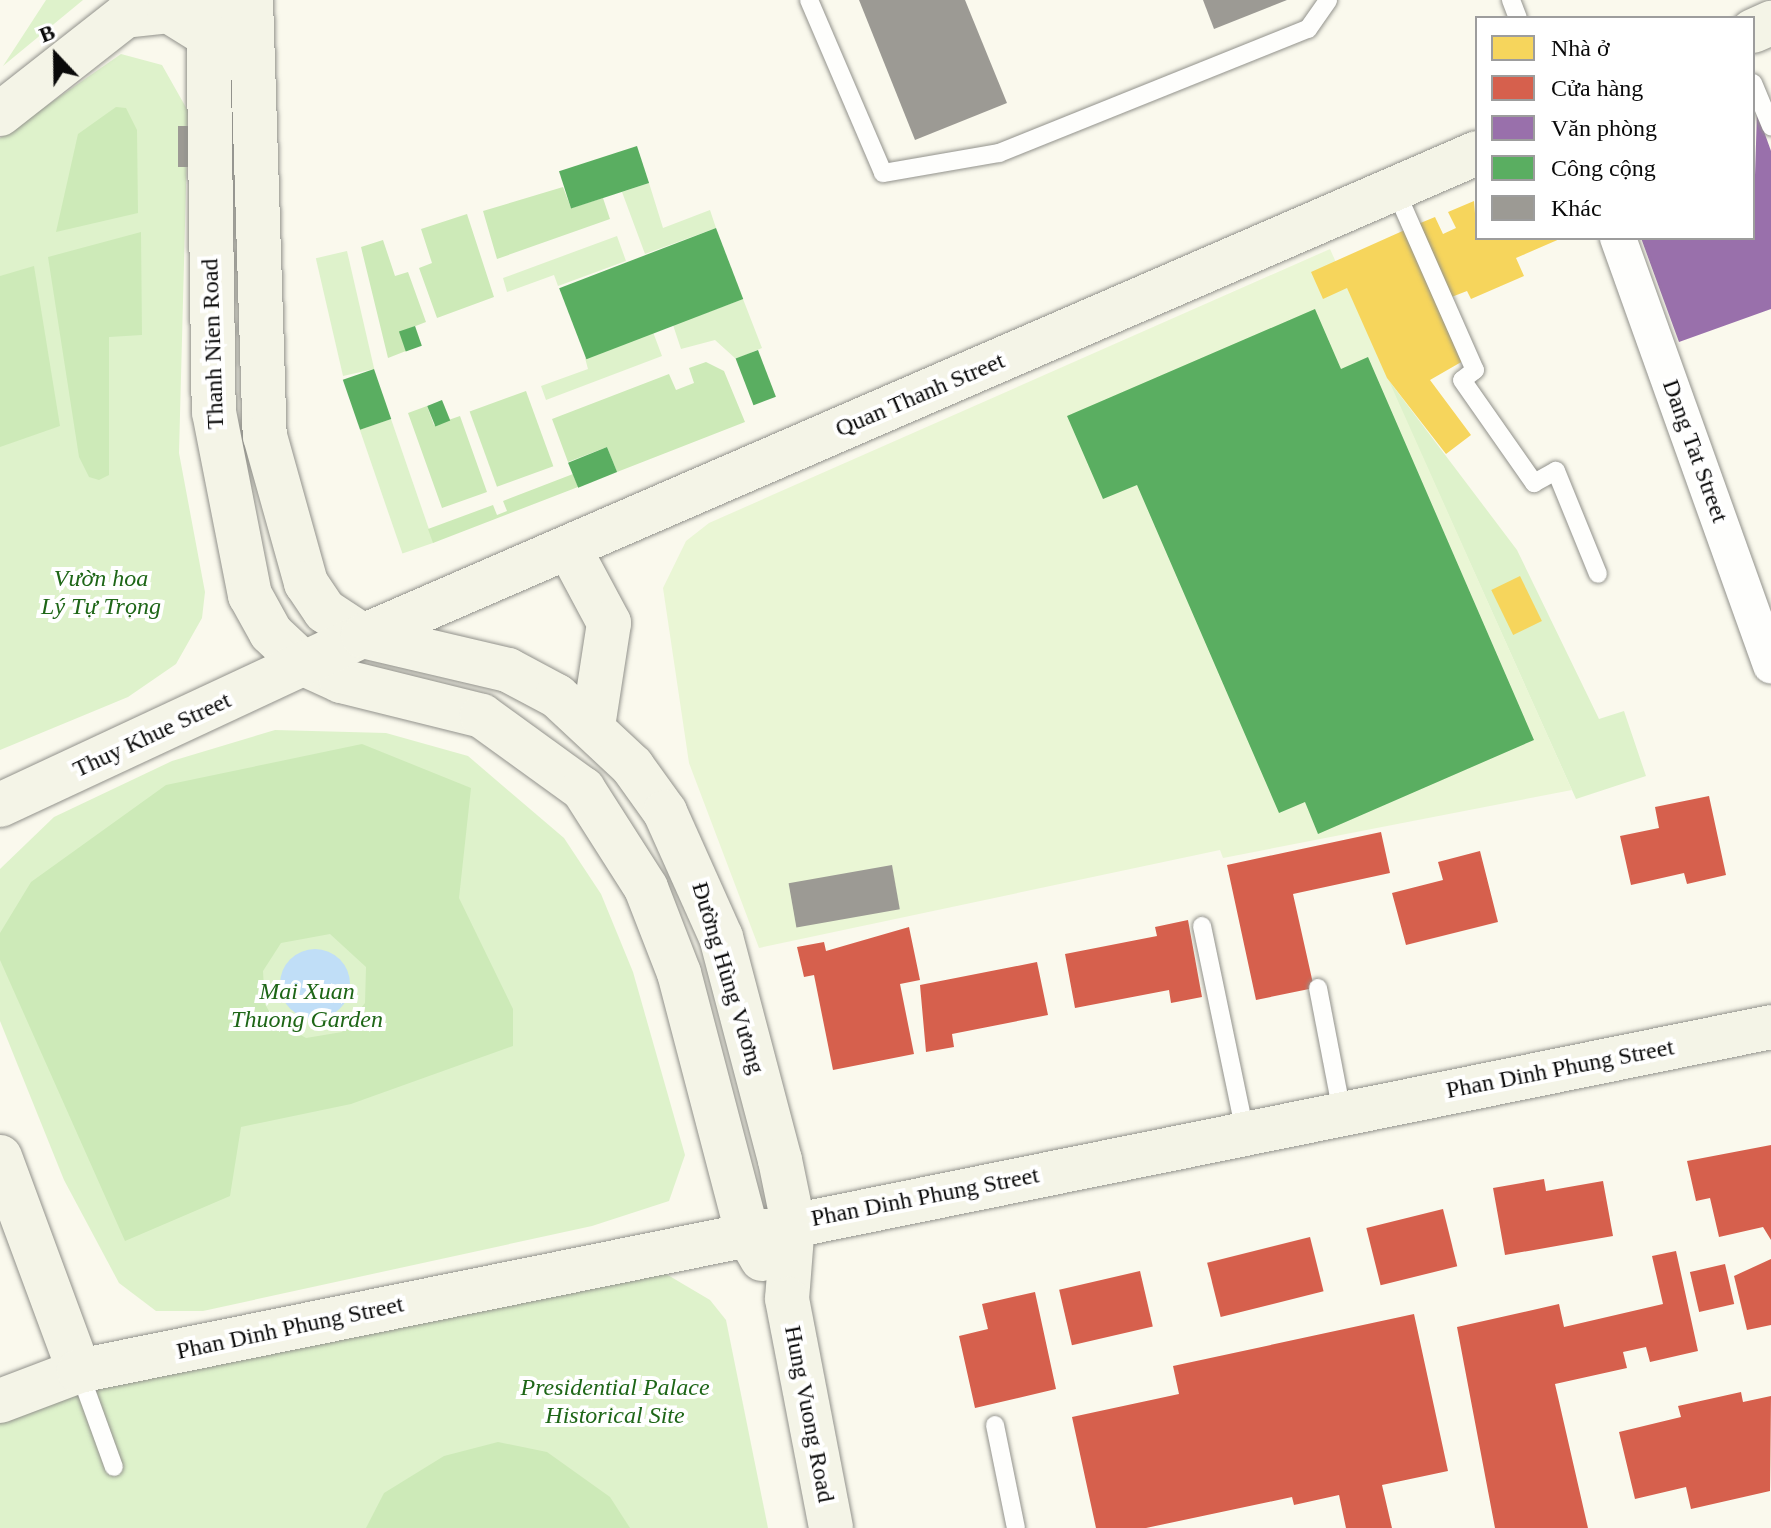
<!DOCTYPE html>
<html>
<head>
<meta charset="utf-8">
<style>
	body { margin:0 }
	#map { position:relative; width:1771px; height:1528px; overflow:hidden; background:#faf9ed; font-family:"Times New Roman",serif }
	div>[style] { position:absolute }
	.green>* { inset:0; background:#def2cb; transform-origin:0 0 }
	.forest>* { inset:0; background:#cdeab8; transform-origin:0 0 }
	.pitch>* { inset:0; background:#eaf6d5 }
	.water>* { inset:0; background:#c0def7 }
	.round { border-radius:50% }
	.homes>* { inset:0; background:#f6d55c; transform-origin:0 0 }
	.shops>* { inset:0; background:#d6604d; transform-origin:0 0 }
	.offices>* { inset:0; background:#9970ab }
	.public>* { inset:0; background:#5aae61; transform-origin:0 0 }
	.building>* { inset:0; background:#9c9a94; transform-origin:0 0 }
	.roads { filter:drop-shadow(0 0 2px #92928c) drop-shadow(0 0 2px #92928c) }
	.lane>* { height:18px; margin:-9px; padding:0 9px; transform-origin:9px; border-radius:9px; background:#fefefc }
	.street>* { height:36px; margin:-18px; padding:0 18px; transform-origin:18px; border-radius:18px; background:#fefefc }
	.secondary>* { height:44px; margin:-22px; padding:0 22px; transform-origin:22px; border-radius:22px; background:#f4f4e7 }
	span { translate:-50% -50%; white-space:nowrap; text-align:center; line-height:1.15; -webkit-text-stroke:8px #fff; paint-order:stroke }
	.street-label { font-size:24px; color:#0a0a0a }
	.park-label { font-size:24px; color:#1e6617; font-style:italic }
	.legend { position:absolute; left:1475px; top:16px; width:280px; height:224px; box-sizing:border-box; background:#fff; border:2px solid #9d9d9d; margin:0; padding:10px 14px; list-style:none; font-size:24px; color:#0a0a0a }
	.legend li { display:flex; align-items:center; gap:16px; height:40px }
	.legend b { width:40px; border:2px solid #9d9d9d }
	.north { position:absolute; left:16px; top:16px; width:80px; height:80px; -webkit-text-stroke:6px #fff; paint-order:stroke; rotate:338deg; font-size:22px; font-weight:700; line-height:32px; text-align:center; color:#0a0a0a }
	.north::after { content:''; display:block; margin:auto; width:28px; height:36px; background:#0a0a0a; clip-path:polygon(50% 0,100% 100%,50% 72%,0 100%) }
</style>
</head>
<body>
<div id="map">
	<div class="green">
		<i style="clip-path:polygon(46px 0,83px 0,3px 66px,20px 40px)"></i>
		<i style="clip-path:polygon(121px 54px,162px 65px,188px 111px,179px 453px,205px 592px,202px 618px,176px 664px,128px 697px,0 750px,0 138px)"></i>
		<i style="clip-path:polygon(649px 183px,663px 228px,710px 210px,716px 228px,645px 254px,622px 192px)"></i>
		<i style="clip-path:polygon(617px 236px,626px 261px,558px 286px,554px 275px,507px 292px,503px 278px)"></i>
		<i style="left:347px;top:251px;width:121px;height:32px;rotate:77deg"></i>
		<i style="clip-path:polygon(743px 299px,762px 348px,736px 359px,715px 340px,681px 349px,673px 325px)"></i>
		<i style="clip-path:polygon(653px 332px,662px 356px,546px 400px,541px 386px,588px 369px,585px 358px)"></i>
		<i style="clip-path:polygon(1387px 378px,1517px 550px,1599px 719px,1624px 711px,1646px 776px,1576px 799px)"></i>
		<i style="left:391px;top:419px;width:131px;height:33px;rotate:71deg"></i>
		<i style="clip-path:polygon(275px 730px,386px 733px,468px 756px,564px 838px,601px 894px,633px 972px,685px 1155px,669px 1201px,592px 1226px,203px 1311px,156px 1311px,119px 1283px,64px 1180px,0 1021px,0 869px,54px 817px,172px 761px)"></i>
		<i style="clip-path:polygon(661px 1271px,710px 1300px,726px 1320px,768px 1528px,0 1528px,0 1419px,67px 1394px)"></i>
	</div>
	<div class="forest">
		<i style="clip-path:polygon(116px 107px,126px 108px,137px 130px,138px 213px,56px 232px,78px 134px)"></i>
		<i style="clip-path:polygon(563px 187px,571px 208px,603px 198px,610px 219px,497px 259px,483px 211px)"></i>
		<i style="clip-path:polygon(467px 214px,494px 297px,437px 318px,419px 268px,432px 263px,421px 229px)"></i>
		<i style="clip-path:polygon(141px 232px,142px 335px,109px 337px,109px 475px,99px 480px,89px 477px,79px 457px,48px 257px)"></i>
		<i style="clip-path:polygon(383px 240px,395px 276px,408px 272px,426px 322px,400px 332px,406px 351px,388px 358px,361px 247px)"></i>
		<i style="clip-path:polygon(34px 266px,60px 426px,0 447px,0 276px)"></i>
		<i style="clip-path:polygon(706px 362px,724px 371px,745px 422px,617px 472px,607px 447px,568px 462px,552px 419px,669px 374px,676px 390px,694px 383px,689px 368px)"></i>
		<i style="left:526px;top:391px;width:80px;height:60px;rotate:70deg"></i>
		<i style="clip-path:polygon(427px 406px,434px 425px,460px 416px,487px 492px,442px 508px,408px 413px)"></i>
		<i style="clip-path:polygon(573px 474px,578px 487px,433px 543px,428px 529px,493px 505px,497px 515px,507px 511px,503px 501px)"></i>
		<i style="clip-path:polygon(evenodd,362px 744px,471px 788px,459px 898px,513px 1009px,513px 1046px,351px 1104px,241px 1127px,230px 1196px,125px 1241px,0 960px,0 933px,31px 882px,166px 785px,362px 744px,330px 934px,366px 967px,365px 1003px,342px 1032px,306px 1038px,274px 1020px,265px 1004px,263px 971px,281px 943px,330px 934px)"></i>
		<i style="clip-path:polygon(498px 1442px,547px 1452px,610px 1497px,630px 1528px,366px 1528px,384px 1493px,444px 1456px)"></i>
	</div>
	<div class="pitch">
		<i style="clip-path:polygon(1330px 249px,1572px 790px,1223px 858px,1220px 850px,759px 948px,689px 763px,663px 588px,686px 541px,709px 523px)"></i>
	</div>
	<div class="water">
		<i class="round" style="left:280px;top:949px;width:70px;height:70px"></i>
	</div>
	<div class="homes">
		<i style="clip-path:polygon(1474px 201px,1477px 238px,1562px 238px,1516px 258px,1524px 276px,1471px 299px,1467px 291px,1449px 298px,1418px 224px,1435px 217px,1443px 234px,1456px 228px,1448px 212px)"></i>
		<i style="clip-path:polygon(1407px 229px,1463px 361px,1430px 380px,1471px 435px,1446px 454px,1387px 378px,1347px 288px,1323px 299px,1311px 272px)"></i>
		<i style="left:1520px;top:576px;width:50px;height:32px;rotate:64deg"></i>
	</div>
	<div class="shops">
		<i style="clip-path:polygon(1709px 796px,1726px 875px,1687px 884px,1684px 873px,1631px 885px,1620px 836px,1659px 828px,1655px 807px)"></i>
		<i style="clip-path:polygon(1381px 832px,1390px 873px,1293px 894px,1314px 988px,1256px 1000px,1227px 865px)"></i>
		<i style="clip-path:polygon(1480px 851px,1498px 922px,1406px 945px,1392px 893px,1443px 880px,1438px 862px)"></i>
		<i style="clip-path:polygon(1188px 920px,1202px 997px,1171px 1003px,1169px 990px,1075px 1008px,1065px 954px,1157px 936px,1155px 927px)"></i>
		<i style="clip-path:polygon(909px 927px,920px 980px,900px 984px,914px 1054px,833px 1070px,814px 975px,804px 977px,797px 947px,824px 942px,826px 951px)"></i>
		<i style="clip-path:polygon(1037px 962px,1048px 1015px,952px 1034px,954px 1047px,926px 1052px,920px 985px)"></i>
		<i style="clip-path:polygon(1771px 1145px,1771px 1240px,1763px 1227px,1719px 1237px,1710px 1198px,1696px 1201px,1687px 1161px)"></i>
		<i style="clip-path:polygon(1544px 1179px,1546px 1191px,1603px 1181px,1613px 1236px,1505px 1255px,1493px 1188px)"></i>
		<i style="left:1443px;top:1209px;width:59px;height:79px;rotate:76deg"></i>
		<i style="left:1310px;top:1237px;width:56px;height:106px;rotate:76deg"></i>
		<i style="clip-path:polygon(1676px 1251px,1698px 1351px,1650px 1362px,1646px 1347px,1623px 1352px,1627px 1368px,1555px 1384px,1588px 1528px,1495px 1528px,1457px 1327px,1559px 1304px,1564px 1327px,1663px 1304px,1652px 1256px)"></i>
		<i style="clip-path:polygon(1771px 1259px,1771px 1325px,1747px 1330px,1734px 1276px)"></i>
		<i style="left:1725px;top:1264px;width:41px;height:36px;rotate:77deg"></i>
		<i style="left:1140px;top:1271px;width:57px;height:83px;rotate:77deg"></i>
		<i style="clip-path:polygon(1035px 1292px,1056px 1389px,975px 1408px,959px 1336px,988px 1329px,982px 1304px)"></i>
		<i style="clip-path:polygon(1414px 1314px,1448px 1471px,1382px 1485px,1392px 1528px,1346px 1528px,1339px 1495px,1294px 1505px,1292px 1497px,1146px 1528px,1096px 1528px,1072px 1417px,1179px 1394px,1173px 1366px)"></i>
		<i style="clip-path:polygon(1741px 1392px,1743px 1402px,1771px 1396px,1770px 1491px,1691px 1509px,1686px 1487px,1635px 1499px,1619px 1432px,1681px 1417px,1678px 1406px)"></i>
	</div>
	<div class="offices">
		<i style="clip-path:polygon(1757px 112px,1771px 151px,1771px 309px,1679px 342px,1641px 238px,1753px 238px)"></i>
	</div>
	<div class="public">
		<i style="left:637px;top:146px;width:39px;height:82px;rotate:72deg"></i>
		<i style="left:716px;top:228px;width:76px;height:168px;rotate:69deg"></i>
		<i style="clip-path:polygon(1315px 309px,1341px 369px,1368px 357px,1534px 740px,1318px 834px,1305px 802px,1279px 813px,1137px 485px,1103px 499px,1067px 416px)"></i>
		<i style="left:415px;top:326px;width:21px;height:17px;rotate:71deg"></i>
		<i style="left:758px;top:350px;width:50px;height:24px;rotate:69deg"></i>
		<i style="left:374px;top:369px;width:53px;height:33px;rotate:71deg"></i>
		<i style="left:442px;top:400px;width:22px;height:16px;rotate:68deg"></i>
		<i style="left:607px;top:447px;width:27px;height:42px;rotate:68deg"></i>
	</div>
	<div class="building">
		<i style="clip-path:polygon(859px 0,965px 0,1007px 103px,915px 140px)"></i>
		<i style="clip-path:polygon(1203px 0,1287px 0,1214px 29px)"></i>
		<i style="left:178px;top:126px;width:11px;height:41px"></i>
		<i style="left:892px;top:865px;width:45px;height:105px;rotate:80deg"></i>
	</div>
	<div class="roads">
		<div class="lane">
			<i style="left:809px;top:0;width:188px;rotate:66.8deg"></i>
			<i style="left:883px;top:173px;width:118px;rotate:-9.8deg"></i>
			<i style="left:999px;top:153px;width:333px;rotate:-21.9deg"></i>
			<i style="left:1308px;top:29px;width:35px;rotate:-55deg"></i>
			<i style="left:1511px;top:0;width:19px;rotate:69deg"></i>
			<i style="left:1753px;top:83px;width:47px;rotate:67.3deg"></i>
			<i style="left:1395px;top:189px;width:198px;rotate:66.2deg"></i>
			<i style="left:1475px;top:370px;width:16px;rotate:142deg"></i>
			<i style="left:1462px;top:380px;width:126px;rotate:55deg"></i>
			<i style="left:1534px;top:483px;width:25px;rotate:-29deg"></i>
			<i style="left:1556px;top:471px;width:111px;rotate:67.8deg"></i>
			<i style="left:1202px;top:926px;width:210px;rotate:78.2deg"></i>
			<i style="left:1318px;top:988px;width:127px;rotate:79.1deg"></i>
			<i style="left:79px;top:1371px;width:102px;rotate:70deg"></i>
			<i style="left:995px;top:1425px;width:105px;rotate:78.5deg"></i>
		</div>
		<div class="street">
			<i style="left:1618px;top:238px;width:454px;rotate:70.3deg"></i>
		</div>
		<div class="secondary">
			<i style="left:208px;top:0;width:412px;rotate:89.2deg"></i>
			<i style="left:214px;top:412px;width:187px;rotate:78.9deg"></i>
			<i style="left:250px;top:595px;width:43px;rotate:61.1deg"></i>
			<i style="left:271px;top:633px;width:45px;rotate:43.2deg"></i>
			<i style="left:304px;top:664px;width:41px;rotate:24.7deg"></i>
			<i style="left:341px;top:681px;width:145px;rotate:13.9deg"></i>
			<i style="left:482px;top:716px;width:125px;rotate:35.9deg"></i>
			<i style="left:583px;top:789px;width:117px;rotate:57.5deg"></i>
			<i style="left:646px;top:888px;width:91px;rotate:68.8deg"></i>
			<i style="left:679px;top:973px;width:269px;rotate:75.3deg"></i>
			<i style="left:747px;top:1233px;width:30px;rotate:60deg"></i>
			<i style="left:251px;top:0;width:436px;rotate:88.2deg"></i>
			<i style="left:265px;top:436px;width:153px;rotate:74.4deg"></i>
			<i style="left:306px;top:583px;width:34px;rotate:56deg"></i>
			<i style="left:325px;top:611px;width:45px;rotate:33.3deg"></i>
			<i style="left:363px;top:636px;width:149px;rotate:13.2deg"></i>
			<i style="left:508px;top:670px;width:55px;rotate:28deg"></i>
			<i style="left:557px;top:696px;width:103px;rotate:43deg"></i>
			<i style="left:632px;top:766px;width:57px;rotate:54.3deg"></i>
			<i style="left:665px;top:812px;width:137px;rotate:65.9deg"></i>
			<i style="left:721px;top:937px;width:231px;rotate:75.2deg"></i>
			<i style="left:780px;top:1160px;width:64px;rotate:78.3deg"></i>
			<i style="left:793px;top:1223px;width:76px;rotate:94.5deg"></i>
			<i style="left:787px;top:1299px;width:233px;rotate:79.1deg"></i>
			<i style="left:1753px;top:31px;width:20px;rotate:-24deg"></i>
			<i style="left:0;top:114px;width:159px;rotate:-38.1deg"></i>
			<i style="left:125px;top:16px;width:44px;rotate:-6.5deg"></i>
			<i style="left:169px;top:11px;width:47px;rotate:32deg"></i>
			<i style="left:569px;top:548px;width:85px;rotate:61.9deg"></i>
			<i style="left:609px;top:623px;width:104px;rotate:98.8deg"></i>
			<i style="left:0;top:805px;width:400px;rotate:-25deg"></i>
			<i style="left:363px;top:636px;width:1214px;rotate:-23.44deg"></i>
			<i style="left:0;top:1157px;width:228px;rotate:69.7deg"></i>
			<i style="left:0;top:1401px;width:85px;rotate:-20.8deg"></i>
			<i style="left:79px;top:1371px;width:1727px;rotate:-11.49deg"></i>
		</div>
	</div>
	<div class="street-label">
		<span style="left:213px;top:344px;rotate:-92deg">Thanh Nien Road</span>
		<span style="left:920px;top:395px;rotate:-23deg">Quan Thanh Street</span>
		<span style="left:1695px;top:451px;rotate:70deg">Dang Tat Street</span>
		<span style="left:152px;top:735px;rotate:-25deg">Thuy Khue Street</span>
		<span style="left:728px;top:978px;rotate:73deg">Đường Hùng Vương</span>
		<span style="left:1560px;top:1069px;rotate:-11deg">Phan Dinh Phung Street</span>
		<span style="left:925px;top:1197px;rotate:-11deg">Phan Dinh Phung Street</span>
		<span style="left:290px;top:1328px;rotate:-12deg">Phan Dinh Phung Street</span>
		<span style="left:809px;top:1414px;rotate:79deg">Hung Vuong Road</span>
	</div>
	<div class="park-label">
		<span style="left:101px;top:593px">Vườn hoa<br>Lý Tự Trọng</span>
		<span style="left:307px;top:1006px">Mai Xuan<br>Thuong Garden</span>
		<span style="left:615px;top:1402px">Presidential Palace<br>Historical Site</span>
	</div>
	<ul class="legend">
	<li><b style="height:22px;background:#f6d55c"></b>Nhà ở</li>
	<li><b style="height:22px;background:#d6604d"></b>Cửa hàng</li>
	<li><b style="height:22px;background:#9970ab"></b>Văn phòng</li>
	<li><b style="height:22px;background:#5aae61"></b>Công cộng</li>
	<li><b style="height:22px;background:#9c9a94"></b>Khác</li>
	</ul>
	<div class="north">B</div>
</div>
</body>
</html>
